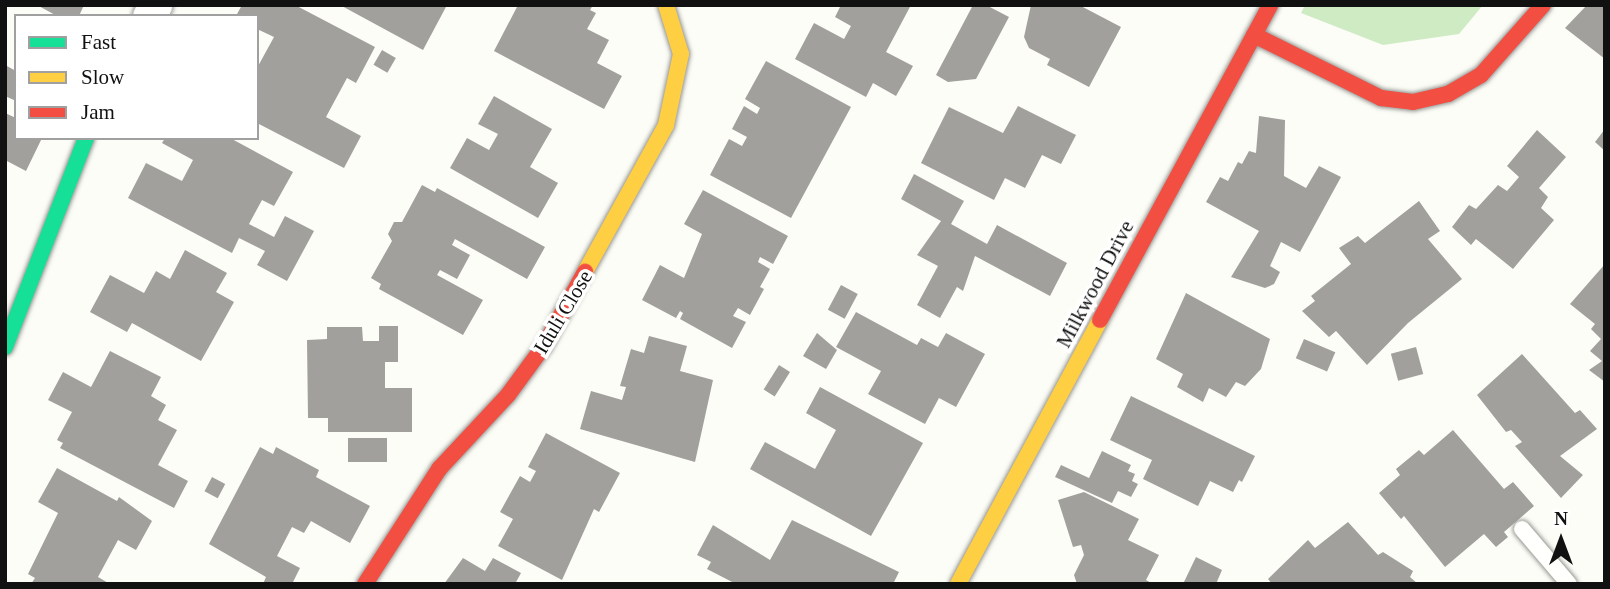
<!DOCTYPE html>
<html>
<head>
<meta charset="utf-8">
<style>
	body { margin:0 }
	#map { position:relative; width:1610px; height:589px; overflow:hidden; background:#fdfdf7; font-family:Georgia,serif }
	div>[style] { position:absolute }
	.forest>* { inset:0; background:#cfebc4 }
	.building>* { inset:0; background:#a1a09c; transform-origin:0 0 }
	.roads { filter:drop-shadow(0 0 2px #979795) drop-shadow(0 0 2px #979795) }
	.lane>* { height:16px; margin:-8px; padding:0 8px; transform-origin:8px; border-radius:8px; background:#fffffe }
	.street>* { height:33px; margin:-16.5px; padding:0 16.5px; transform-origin:16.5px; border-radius:16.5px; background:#fffffe }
	.fast>* { height:16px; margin:-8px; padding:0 8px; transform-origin:8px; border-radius:8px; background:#16e098 }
	.slow>* { height:16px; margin:-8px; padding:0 8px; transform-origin:8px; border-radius:8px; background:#ffcf43 }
	.jam>* { height:16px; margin:-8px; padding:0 8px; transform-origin:8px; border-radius:8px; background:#f24e42 }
	span { translate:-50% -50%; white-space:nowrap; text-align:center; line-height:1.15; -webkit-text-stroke:7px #fff; paint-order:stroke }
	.street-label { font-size:21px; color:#111 }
	.frame { position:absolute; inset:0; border:7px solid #111; pointer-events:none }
	.legend { position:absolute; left:14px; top:14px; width:245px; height:126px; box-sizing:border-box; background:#fff; border:2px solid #a0a0a0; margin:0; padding:9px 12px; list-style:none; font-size:21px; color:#111 }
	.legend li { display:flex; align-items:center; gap:14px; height:35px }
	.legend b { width:35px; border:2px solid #a0a0a0 }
	.north { position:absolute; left:1526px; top:505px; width:70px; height:70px; -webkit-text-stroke:5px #fff; paint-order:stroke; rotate:0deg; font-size:19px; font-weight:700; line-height:28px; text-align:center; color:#111 }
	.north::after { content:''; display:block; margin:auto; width:24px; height:32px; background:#111; clip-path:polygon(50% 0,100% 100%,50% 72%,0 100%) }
</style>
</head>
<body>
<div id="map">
	<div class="forest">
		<i style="clip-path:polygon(1305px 5px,1483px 5px,1459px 34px,1383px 45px,1301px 13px)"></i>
	</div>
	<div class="building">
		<i style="clip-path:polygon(37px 5px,84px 5px,79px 16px,57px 16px)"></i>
		<i style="clip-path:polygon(242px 5px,295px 5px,375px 47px,356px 83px,347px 78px,326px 117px,361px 136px,344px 168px,257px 123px,257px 68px,274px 37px,257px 29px,257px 16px,236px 16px)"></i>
		<i style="clip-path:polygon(340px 5px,447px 5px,423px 50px)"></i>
		<i style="clip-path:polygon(518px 5px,593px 5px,590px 10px,596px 13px,587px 29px,609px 40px,597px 63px,622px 76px,604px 109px,494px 51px)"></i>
		<i style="clip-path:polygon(841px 5px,911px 5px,886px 52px,913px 66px,896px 96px,873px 83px,866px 97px,795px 59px,814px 23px,844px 39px,851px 26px,835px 17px)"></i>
		<i style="clip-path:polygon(973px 5px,986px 5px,1009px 17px,976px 79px,948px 82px,936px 75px)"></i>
		<i style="clip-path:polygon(1031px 5px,1079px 5px,1121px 27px,1089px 87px,1047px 65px,1050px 59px,1029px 48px,1024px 37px)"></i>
		<i style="clip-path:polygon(1587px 5px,1605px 5px,1605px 59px,1565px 28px)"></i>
		<i style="left:382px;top:50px;width:16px;height:17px;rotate:30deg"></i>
		<i style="clip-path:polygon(766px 61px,851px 107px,791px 218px,710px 175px,729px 139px,742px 146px,747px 137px,732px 129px,744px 106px,757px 114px,760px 108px,745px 99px)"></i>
		<i style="clip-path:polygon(5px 65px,16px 71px,16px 101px,5px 96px)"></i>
		<i style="clip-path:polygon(494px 96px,552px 129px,530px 167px,558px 183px,538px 218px,450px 168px,467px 138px,489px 150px,498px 134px,478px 124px)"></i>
		<i style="clip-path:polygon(1018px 106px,1076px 135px,1061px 164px,1042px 155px,1025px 188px,1005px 178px,994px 200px,921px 163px,949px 107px,1003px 133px)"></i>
		<i style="clip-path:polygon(5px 113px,16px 118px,16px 138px,42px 138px,26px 171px,5px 160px)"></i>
		<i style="clip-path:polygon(1259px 116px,1285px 120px,1284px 176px,1306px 188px,1319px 166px,1341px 177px,1300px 252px,1281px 242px,1270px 266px,1280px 272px,1274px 284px,1265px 288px,1231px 277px,1259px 231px,1206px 202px,1220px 177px,1228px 181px,1238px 162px,1242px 164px,1249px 151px,1256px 153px)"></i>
		<i style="clip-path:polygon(1605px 129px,1605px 151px,1595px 142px)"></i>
		<i style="clip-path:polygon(1537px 130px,1566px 157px,1539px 188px,1548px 197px,1541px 208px,1554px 220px,1513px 269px,1476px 239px,1471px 245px,1452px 227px,1469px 205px,1476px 209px,1498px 185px,1507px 191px,1519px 177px,1507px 166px)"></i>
		<i style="clip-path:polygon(165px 138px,230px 138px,293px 172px,274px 206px,262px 200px,249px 224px,274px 237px,285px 216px,314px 231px,287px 281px,257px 265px,265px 251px,239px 238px,232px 253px,128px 198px,146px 163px,182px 181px,193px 160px,162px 143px)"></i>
		<i style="clip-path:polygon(914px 174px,964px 201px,951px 224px,987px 244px,997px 225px,1067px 263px,1050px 296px,975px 256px,963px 291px,957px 287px,940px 318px,917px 305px,938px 266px,917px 255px,941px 221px,901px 199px)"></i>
		<i style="clip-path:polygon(422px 185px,435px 192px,437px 188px,545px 247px,527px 279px,455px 239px,452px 245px,470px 255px,457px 279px,440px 270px,437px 275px,483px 300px,463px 335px,379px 289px,381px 284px,371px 278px,392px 241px,388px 234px,394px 222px,402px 222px)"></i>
		<i style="clip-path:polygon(703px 190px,788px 236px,773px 264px,760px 257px,758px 262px,770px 269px,760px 287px,764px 289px,750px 315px,738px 308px,733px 316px,746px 322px,732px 348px,680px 319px,683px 313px,680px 311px,676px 318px,642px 300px,660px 265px,684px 278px,702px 234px,684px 224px)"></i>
		<i style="clip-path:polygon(1419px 201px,1440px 231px,1428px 239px,1462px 279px,1408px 323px,1367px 365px,1336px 331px,1329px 337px,1302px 311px,1315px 301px,1311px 296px,1351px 264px,1339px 248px,1358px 236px,1365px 243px)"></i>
		<i style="clip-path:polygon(185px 250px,227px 273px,216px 292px,234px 302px,201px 361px,132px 323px,127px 332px,90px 312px,110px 275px,144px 293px,156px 271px,170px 279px)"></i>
		<i style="clip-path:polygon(1605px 264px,1605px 382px,1589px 370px,1602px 361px,1590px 351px,1601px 339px,1591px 329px,1595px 324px,1570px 304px)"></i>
		<i style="left:841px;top:285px;width:19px;height:28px;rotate:28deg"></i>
		<i style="clip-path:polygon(1186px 293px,1270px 339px,1261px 369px,1245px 386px,1236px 382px,1226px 397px,1209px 388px,1203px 402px,1177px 387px,1183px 374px,1156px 359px)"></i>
		<i style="clip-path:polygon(856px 312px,917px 345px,921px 338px,938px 347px,946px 333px,985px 354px,956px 407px,939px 398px,925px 424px,868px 394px,881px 371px,836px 347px)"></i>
		<i style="clip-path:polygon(379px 326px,398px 326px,398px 362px,385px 362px,385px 388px,412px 388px,412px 432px,328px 432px,328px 418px,308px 418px,307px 340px,327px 339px,327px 327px,362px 327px,363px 341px,379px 341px)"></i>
		<i style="clip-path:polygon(817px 333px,837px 350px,826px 369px,803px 356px)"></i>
		<i style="clip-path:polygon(649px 336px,687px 346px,680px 371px,713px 380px,695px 462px,580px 429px,591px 391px,622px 400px,626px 387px,620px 386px,631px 349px,644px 353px)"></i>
		<i style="left:1304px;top:339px;width:34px;height:21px;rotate:23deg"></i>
		<i style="left:1416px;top:347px;width:28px;height:26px;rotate:75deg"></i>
		<i style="clip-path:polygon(110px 351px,161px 377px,151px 396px,166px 405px,158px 420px,177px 430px,158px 465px,188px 481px,174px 508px,60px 448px,63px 443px,57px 440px,72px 412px,48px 400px,63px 372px,91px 387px)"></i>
		<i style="clip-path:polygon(1522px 354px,1575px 413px,1580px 410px,1597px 429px,1560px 456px,1583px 475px,1561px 498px,1515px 446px,1522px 442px,1511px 430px,1506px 432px,1477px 395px)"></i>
		<i style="left:779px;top:365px;width:13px;height:29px;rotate:32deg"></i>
		<i style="clip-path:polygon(820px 387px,923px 443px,871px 536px,750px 469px,765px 442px,815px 469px,836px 430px,806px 413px)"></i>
		<i style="clip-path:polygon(1131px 396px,1255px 456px,1242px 482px,1239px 480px,1233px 492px,1210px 481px,1198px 506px,1143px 479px,1152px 460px,1110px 440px)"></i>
		<i style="clip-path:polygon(1453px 430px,1504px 489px,1513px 482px,1534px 506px,1504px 532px,1508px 537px,1496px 547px,1484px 534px,1445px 567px,1404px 516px,1401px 519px,1379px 493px,1400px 475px,1396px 469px,1419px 450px,1424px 455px)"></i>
		<i style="clip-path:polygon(546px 433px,620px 473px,599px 512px,594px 509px,562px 580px,498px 546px,513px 519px,500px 512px,520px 476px,530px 482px,536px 471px,528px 467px)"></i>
		<i style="left:348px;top:438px;width:39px;height:24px"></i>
		<i style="clip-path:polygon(260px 447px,273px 454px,276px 447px,319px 470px,316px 477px,370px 506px,350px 543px,311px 521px,304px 533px,292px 527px,277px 556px,300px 568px,292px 584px,263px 584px,266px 577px,209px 544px)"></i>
		<i style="clip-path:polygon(1102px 451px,1131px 465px,1128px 471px,1135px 474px,1132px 481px,1138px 484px,1131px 497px,1118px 491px,1112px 503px,1055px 477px,1061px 465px,1089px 478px)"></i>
		<i style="clip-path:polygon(57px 468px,117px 501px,119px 497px,152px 521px,136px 550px,118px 540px,98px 577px,110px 584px,31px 584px,35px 578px,28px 574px,58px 513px,38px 502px)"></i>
		<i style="left:212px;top:477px;width:15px;height:16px;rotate:28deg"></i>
		<i style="clip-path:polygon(1084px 492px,1139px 519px,1128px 540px,1159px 555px,1146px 580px,1153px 584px,1077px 584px,1074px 575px,1084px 555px,1081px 545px,1073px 547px,1058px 500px)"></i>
		<i style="clip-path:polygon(792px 520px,899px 572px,893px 584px,736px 584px,707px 569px,711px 562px,697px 555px,713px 525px,770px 560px)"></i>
		<i style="clip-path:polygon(1348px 522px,1378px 555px,1383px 552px,1413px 571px,1410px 577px,1418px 584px,1272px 584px,1268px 579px,1308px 540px,1315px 548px)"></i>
		<i style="clip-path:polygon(1196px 557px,1222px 570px,1216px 584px,1183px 584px)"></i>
		<i style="clip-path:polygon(463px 558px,485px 571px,493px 558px,521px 573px,515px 584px,444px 584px)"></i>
	</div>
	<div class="roads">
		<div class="lane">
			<i style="left:1522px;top:529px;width:72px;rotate:49.5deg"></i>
		</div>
		<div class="street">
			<i style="left:149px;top:16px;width:13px;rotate:-61deg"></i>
		</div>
		<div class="fast">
			<i style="left:5px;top:347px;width:224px;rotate:-68.8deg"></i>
		</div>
		<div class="slow">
			<i style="left:585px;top:272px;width:168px;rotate:-61.1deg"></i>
			<i style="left:666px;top:125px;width:73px;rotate:-78.1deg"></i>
			<i style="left:681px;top:54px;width:51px;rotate:-107deg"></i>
			<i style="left:958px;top:584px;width:300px;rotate:-61.7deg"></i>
		</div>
		<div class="jam">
			<i style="left:1254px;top:35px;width:142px;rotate:26.4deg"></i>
			<i style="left:1381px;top:98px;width:32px;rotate:7deg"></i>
			<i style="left:1413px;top:102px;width:36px;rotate:-13deg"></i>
			<i style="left:1448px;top:94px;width:38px;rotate:-30deg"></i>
			<i style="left:1481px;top:75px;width:94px;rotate:-48.5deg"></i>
			<i style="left:1100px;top:320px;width:358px;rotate:-61.6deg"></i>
			<i style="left:365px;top:584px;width:137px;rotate:-57.2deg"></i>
			<i style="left:439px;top:469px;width:101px;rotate:-47deg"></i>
			<i style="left:508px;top:395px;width:61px;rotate:-53.7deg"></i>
			<i style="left:544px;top:346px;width:85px;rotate:-61deg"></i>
		</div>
	</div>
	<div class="street-label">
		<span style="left:1095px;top:284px;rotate:-62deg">Milkwood Drive</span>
		<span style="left:563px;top:312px;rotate:-59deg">Iduli Close</span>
	</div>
	<div class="frame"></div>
	<ul class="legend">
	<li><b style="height:9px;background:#16e098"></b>Fast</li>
	<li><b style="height:9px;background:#ffcf43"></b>Slow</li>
	<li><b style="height:9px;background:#f24e42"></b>Jam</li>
	</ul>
	<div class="north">N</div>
</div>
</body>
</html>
